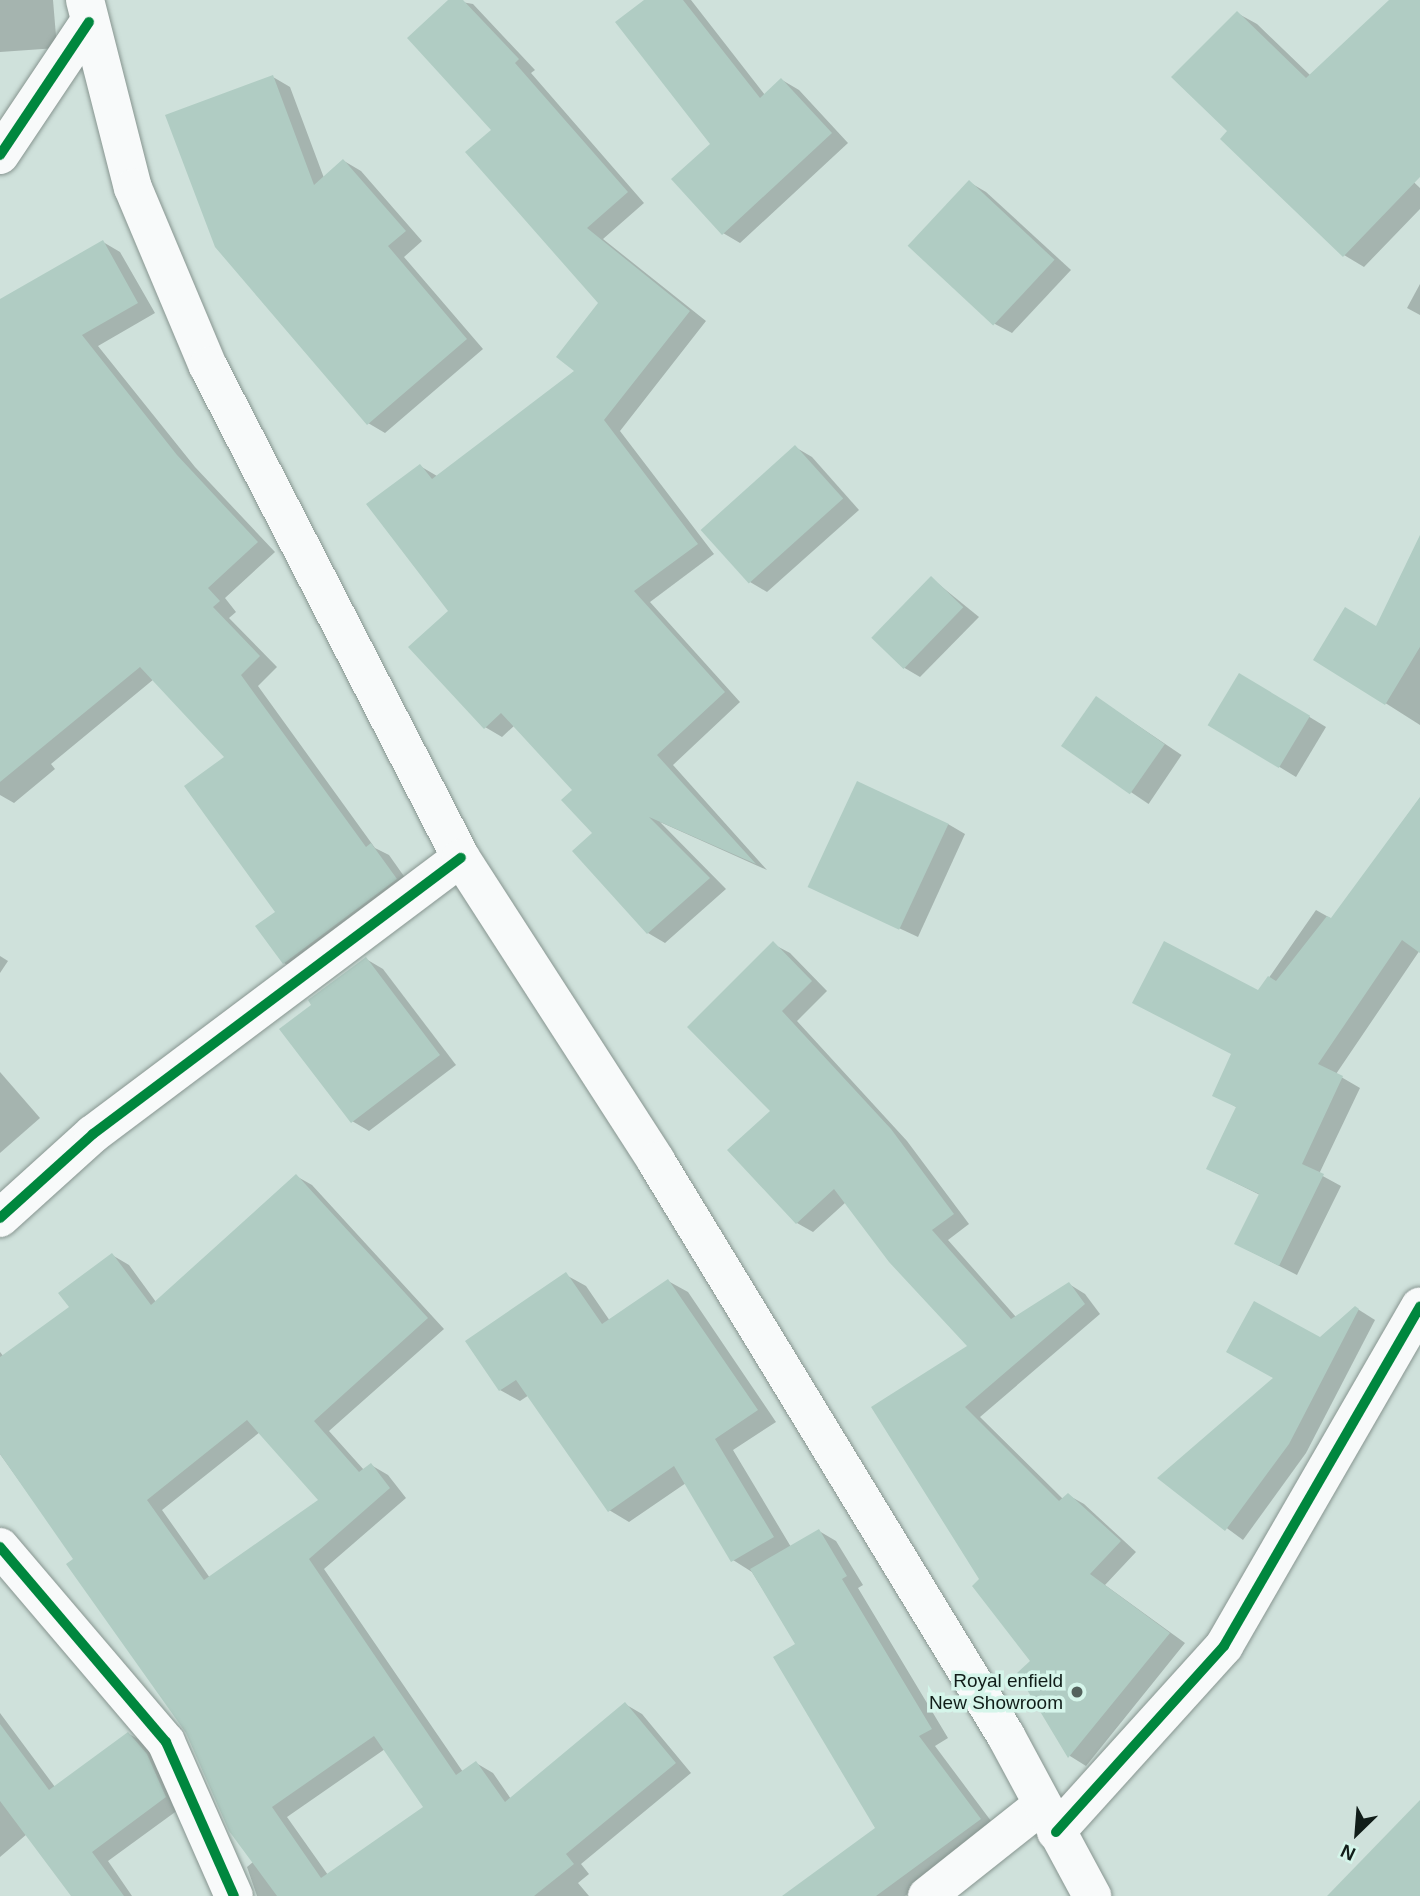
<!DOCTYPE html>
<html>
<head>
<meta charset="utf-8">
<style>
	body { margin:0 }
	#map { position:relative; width:1420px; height:1896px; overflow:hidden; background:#cfe1db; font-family:Arial,sans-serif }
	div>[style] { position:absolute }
	.shadow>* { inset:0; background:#0003; transform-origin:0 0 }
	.building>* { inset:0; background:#b0ccc3; transform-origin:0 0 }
	.roads { filter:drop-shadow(0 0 2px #879590) drop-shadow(0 0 2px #879590) }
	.minor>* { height:38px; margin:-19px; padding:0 19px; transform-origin:19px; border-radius:19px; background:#f8fafa }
	.highway>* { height:38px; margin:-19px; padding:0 19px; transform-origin:19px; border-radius:19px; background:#f8fafa }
	.cycleway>* { height:10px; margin:-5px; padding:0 5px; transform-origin:5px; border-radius:5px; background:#00873e }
	.dots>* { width:19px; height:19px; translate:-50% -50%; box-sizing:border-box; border:4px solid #d5f5ea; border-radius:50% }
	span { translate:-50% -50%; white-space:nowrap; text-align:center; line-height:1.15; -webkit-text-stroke:7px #d5f5ea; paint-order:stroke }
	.poi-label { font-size:19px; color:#111d19 }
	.right { translate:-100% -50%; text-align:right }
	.north { position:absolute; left:1322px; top:1798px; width:70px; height:70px; -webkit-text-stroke:5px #d5f5ea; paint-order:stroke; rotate:205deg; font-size:19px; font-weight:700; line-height:28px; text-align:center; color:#111d19 }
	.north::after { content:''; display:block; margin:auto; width:24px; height:32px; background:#111d19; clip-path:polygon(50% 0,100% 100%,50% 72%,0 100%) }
</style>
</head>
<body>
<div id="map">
	<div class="shadow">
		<i style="clip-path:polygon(0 0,53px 0,57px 48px,0 52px)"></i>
		<i style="clip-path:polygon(450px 0,473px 4px,535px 70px,531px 73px,644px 203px,603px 239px,706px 321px,620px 431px,714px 554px,650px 602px,740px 702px,673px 765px,767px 870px,660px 822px,726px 889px,665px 943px,648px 933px,574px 851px,594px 833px,574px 790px,515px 725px,502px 737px,485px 727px,450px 612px,420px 466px,437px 476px,577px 372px,601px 303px,494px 130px)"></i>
		<i style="clip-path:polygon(647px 0,691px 0,765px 95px,782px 80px,799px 90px,848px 143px,740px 243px,723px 233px,712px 144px)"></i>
		<i style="clip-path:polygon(1390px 0,1420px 0,1420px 148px,1399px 168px,1420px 188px,1420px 209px,1364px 267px,1344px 255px,1230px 131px,1237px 13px,1257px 24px,1311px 76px)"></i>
		<i style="clip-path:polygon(273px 77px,290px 87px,324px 178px,344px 161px,361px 171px,422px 241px,404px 257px,483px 349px,385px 433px,368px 423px)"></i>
		<i style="clip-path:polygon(969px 182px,986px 192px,1071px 270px,1012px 333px,995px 324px,910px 246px)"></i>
		<i style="clip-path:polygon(103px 242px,120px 252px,155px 313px,98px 346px,195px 467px,275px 552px,225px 598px,236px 612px,229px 618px,277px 667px,258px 686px,375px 848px,389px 855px,413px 889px,301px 973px,284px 963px,277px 912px,226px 757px,154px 679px,51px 764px,55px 769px,14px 803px,0 795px,0 301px)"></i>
		<i style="clip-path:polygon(1420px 284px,1420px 315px,1407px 308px)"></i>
		<i style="clip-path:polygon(795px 447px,812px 457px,859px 510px,767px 592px,750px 582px)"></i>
		<i style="clip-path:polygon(1420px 556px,1420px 725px,1316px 659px,1377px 628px)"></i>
		<i style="clip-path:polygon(931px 578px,979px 617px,920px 677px,903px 667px)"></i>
		<i style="clip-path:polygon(1257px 685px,1326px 727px,1296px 777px,1209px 724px)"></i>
		<i style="left:1097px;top:698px;width:102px;height:59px;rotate:34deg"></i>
		<i style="clip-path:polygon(1420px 798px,1420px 950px,1336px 1074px,1360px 1088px,1319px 1174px,1341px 1186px,1297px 1275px,1236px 1244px,1260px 1195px,1226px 1178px,1238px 1108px,1214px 1095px,1259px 992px,1316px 910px,1332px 919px)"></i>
		<i style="clip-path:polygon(948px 824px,965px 834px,918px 937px,811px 887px)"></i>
		<i style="clip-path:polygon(773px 944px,790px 953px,827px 991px,797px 1021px,907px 1141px,969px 1224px,948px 1240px,1016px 1317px,1069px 1284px,1085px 1294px,1100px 1314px,980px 1417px,1063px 1499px,1068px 1495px,1084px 1504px,1136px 1552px,1105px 1585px,1185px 1643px,1086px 1766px,1070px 1756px,1020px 1673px,1033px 1661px,873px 1408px,970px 1347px,846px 1202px,813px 1232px,797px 1223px,773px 1111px)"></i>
		<i style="clip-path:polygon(0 956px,8px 961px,0 973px)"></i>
		<i style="clip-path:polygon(366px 959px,383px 969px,456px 1065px,369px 1131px,352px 1121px,313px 1005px)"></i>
		<i style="clip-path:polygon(0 1072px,40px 1118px,0 1153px)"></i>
		<i style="clip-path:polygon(evenodd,296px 1176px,312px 1185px,444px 1329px,329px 1431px,364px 1470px,371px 1465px,388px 1475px,406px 1498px,324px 1569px,463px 1772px,476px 1763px,493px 1773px,511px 1799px,625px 1704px,642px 1714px,691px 1773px,581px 1864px,589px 1874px,578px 1883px,589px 1896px,257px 1896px,247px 1867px,253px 1862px,187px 1732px,76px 1560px,0 1454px,0 1352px,4px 1357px,71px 1308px,112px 1255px,129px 1265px,156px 1302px,296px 1176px,260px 1432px,321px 1501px,210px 1578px,162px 1510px,260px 1432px,296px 1176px,385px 1749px,426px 1807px,328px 1875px,287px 1817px,385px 1749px)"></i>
		<i style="clip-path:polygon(566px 1275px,586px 1286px,610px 1321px,668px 1281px,688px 1292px,776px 1422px,733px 1450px,791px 1547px,819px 1531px,836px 1541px,863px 1585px,858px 1588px,948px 1738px,935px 1746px,997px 1829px,905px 1896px,795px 1896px,877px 1828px,797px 1644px,752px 1572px,733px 1560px,686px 1483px,629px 1522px,609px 1510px,529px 1395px,520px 1401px,500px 1390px)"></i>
		<i style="clip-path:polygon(1356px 1308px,1375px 1320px,1306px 1453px,1243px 1540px,1159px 1478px)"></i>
		<i style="clip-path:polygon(0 1713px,55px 1787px,129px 1734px,145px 1743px,182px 1807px,108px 1861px,132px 1896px,73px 1896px,27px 1834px,0 1857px)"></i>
	</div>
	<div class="building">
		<i style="clip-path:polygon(448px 0,463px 0,519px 59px,515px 63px,628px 192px,587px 228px,690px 311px,604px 420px,698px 544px,634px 591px,725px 692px,657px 755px,756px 864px,649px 817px,710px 878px,647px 934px,572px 851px,592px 833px,561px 800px,572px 790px,501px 713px,484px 729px,408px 647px,448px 611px,366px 504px,420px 464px,432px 479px,574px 371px,556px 357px,598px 303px,465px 152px,491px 130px,407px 38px)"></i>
		<i style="clip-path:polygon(644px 0,683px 0,760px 98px,781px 78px,832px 133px,722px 235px,671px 179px,710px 144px,615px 22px)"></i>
		<i style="clip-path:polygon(1389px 0,1420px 0,1420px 177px,1343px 257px,1220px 139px,1227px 131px,1171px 77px,1237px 11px,1306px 78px)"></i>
		<i style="clip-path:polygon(273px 75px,314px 185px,343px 159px,406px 231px,388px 246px,467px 339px,367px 425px,215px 247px,165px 115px)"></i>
		<i style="left:969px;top:180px;width:117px;height:90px;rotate:43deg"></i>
		<i style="clip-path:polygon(103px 240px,138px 303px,82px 335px,177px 455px,258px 542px,208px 588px,220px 601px,213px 607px,260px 656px,241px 675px,366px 847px,371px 843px,397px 879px,283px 964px,255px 926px,275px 912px,184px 786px,224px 757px,140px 667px,0 782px,0 299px)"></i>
		<i style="left:795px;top:445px;width:72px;height:127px;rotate:48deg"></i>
		<i style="clip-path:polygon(1420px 535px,1420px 647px,1385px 705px,1313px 660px,1345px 607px,1376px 626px)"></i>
		<i style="left:931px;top:576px;width:45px;height:86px;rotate:44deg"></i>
		<i style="left:1239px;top:673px;width:83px;height:61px;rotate:31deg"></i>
		<i style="left:1096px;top:696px;width:84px;height:61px;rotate:35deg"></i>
		<i style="left:857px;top:781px;width:101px;height:117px;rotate:25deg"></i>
		<i style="clip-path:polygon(1420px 797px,1420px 953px,1402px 940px,1318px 1064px,1343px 1076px,1302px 1164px,1324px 1174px,1279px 1266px,1234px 1244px,1259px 1194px,1206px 1169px,1236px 1107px,1212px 1096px,1231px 1054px,1132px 1003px,1164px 941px,1258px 990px,1268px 976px,1276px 981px,1327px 916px,1331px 918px)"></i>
		<i style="clip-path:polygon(773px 941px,812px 981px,782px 1011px,891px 1129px,954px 1214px,932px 1230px,1011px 1319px,1069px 1282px,1085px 1304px,965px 1407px,1059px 1501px,1068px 1493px,1121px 1541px,1090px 1574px,1170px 1633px,1068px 1758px,1017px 1673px,1030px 1661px,972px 1586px,979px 1579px,871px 1407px,967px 1346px,889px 1262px,834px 1189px,796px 1224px,727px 1150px,770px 1111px,687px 1027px)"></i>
		<i style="clip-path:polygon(366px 957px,440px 1055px,351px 1123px,279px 1029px,311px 1005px,308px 1000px)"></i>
		<i style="clip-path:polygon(evenodd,296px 1174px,428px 1318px,314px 1421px,359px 1472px,371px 1463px,390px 1488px,309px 1559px,456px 1775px,476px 1761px,505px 1802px,625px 1702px,676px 1763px,566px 1854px,574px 1864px,534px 1896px,277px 1896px,229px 1831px,186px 1733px,66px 1564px,73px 1559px,0 1454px,0 1357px,69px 1307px,58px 1293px,112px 1253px,151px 1305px,296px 1174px,247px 1420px,318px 1500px,204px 1580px,147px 1500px,247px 1420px,296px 1174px,374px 1736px,423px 1807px,321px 1878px,272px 1807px,374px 1736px)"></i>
		<i style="clip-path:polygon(566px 1272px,602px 1324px,668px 1279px,758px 1410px,715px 1439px,774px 1537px,731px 1562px,674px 1466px,608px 1512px,516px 1380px,499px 1391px,465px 1341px)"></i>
		<i style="clip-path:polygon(1254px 1301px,1320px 1337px,1355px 1306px,1359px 1309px,1289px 1444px,1225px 1531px,1157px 1478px,1273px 1378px,1226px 1352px)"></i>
		<i style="clip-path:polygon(819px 1529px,847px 1576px,842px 1579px,932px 1729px,919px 1736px,981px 1819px,876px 1896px,782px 1896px,875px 1828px,773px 1657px,795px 1644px,750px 1569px)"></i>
		<i style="clip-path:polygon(0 1724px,49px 1790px,128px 1732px,147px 1754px,166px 1797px,92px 1852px,124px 1896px,71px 1896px,0 1801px)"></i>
		<i style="clip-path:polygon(1420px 1800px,1420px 1896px,1327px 1896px)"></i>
	</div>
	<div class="roads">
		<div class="minor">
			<i style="left:0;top:155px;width:160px;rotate:-56.2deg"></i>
			<i style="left:0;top:1218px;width:125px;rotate:-42.1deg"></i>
			<i style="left:93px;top:1134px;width:460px;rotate:-36.9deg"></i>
			<i style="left:0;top:1547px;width:256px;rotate:49.6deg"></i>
			<i style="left:166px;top:1742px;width:168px;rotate:66.2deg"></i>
			<i style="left:1056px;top:1832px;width:251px;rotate:-47.9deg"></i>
			<i style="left:1224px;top:1646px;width:392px;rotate:-60deg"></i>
			<i style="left:927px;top:1896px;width:147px;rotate:-38.4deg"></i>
		</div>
		<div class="highway">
			<i style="left:85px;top:0;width:194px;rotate:75.7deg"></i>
			<i style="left:133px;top:188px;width:193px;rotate:67.2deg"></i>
			<i style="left:208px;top:366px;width:553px;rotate:62.79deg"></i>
			<i style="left:461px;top:858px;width:360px;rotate:57.2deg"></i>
			<i style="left:656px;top:1161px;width:673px;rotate:58.67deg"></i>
			<i style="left:1006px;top:1736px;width:182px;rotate:61.7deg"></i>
		</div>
	</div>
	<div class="cycleway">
		<i style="left:0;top:155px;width:160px;rotate:-56.2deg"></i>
		<i style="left:0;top:1218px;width:125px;rotate:-42.1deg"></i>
		<i style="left:93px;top:1134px;width:460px;rotate:-36.9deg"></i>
		<i style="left:0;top:1547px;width:256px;rotate:49.6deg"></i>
		<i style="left:166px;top:1742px;width:168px;rotate:66.2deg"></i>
		<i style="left:1056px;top:1832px;width:251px;rotate:-47.9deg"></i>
		<i style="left:1224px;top:1646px;width:392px;rotate:-60deg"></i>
	</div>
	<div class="dots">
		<i style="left:1077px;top:1692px;background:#54625d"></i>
	</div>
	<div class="poi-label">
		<span class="right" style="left:1063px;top:1692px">Royal enfield<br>New Showroom</span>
	</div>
	<div class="north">N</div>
</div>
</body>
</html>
